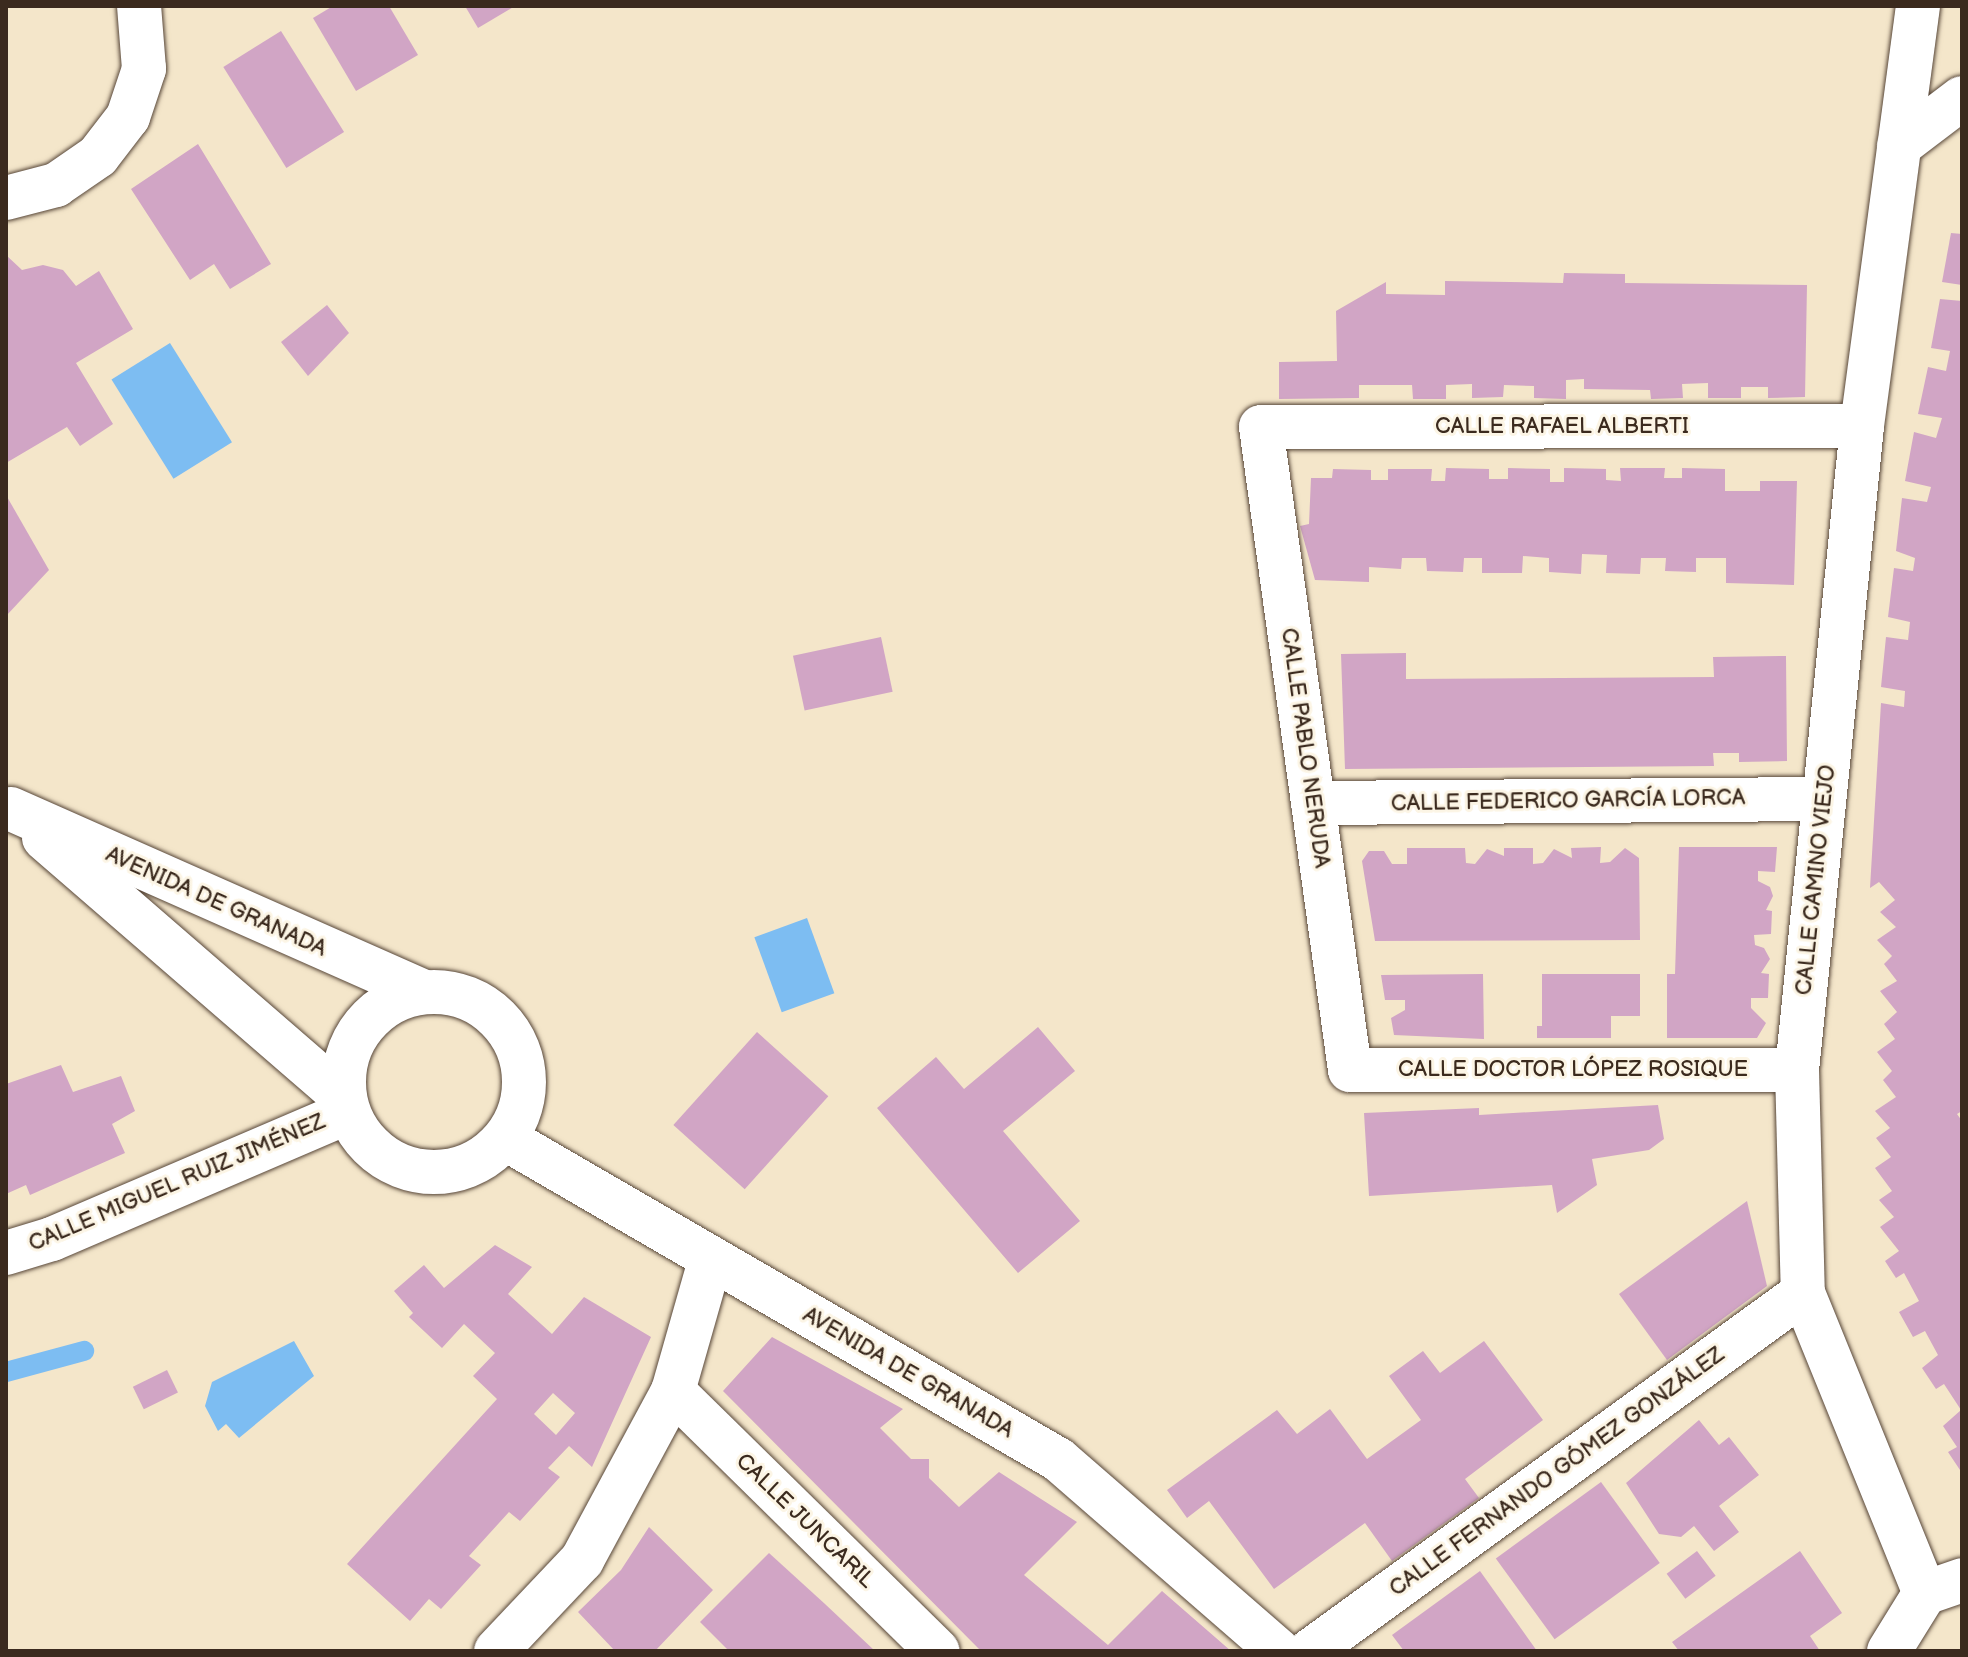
<!DOCTYPE html>
<html>
<head>
<meta charset="utf-8">
<style>
	body { margin:0 }
	#map { position:relative; width:1968px; height:1657px; overflow:hidden; background:#f4e6ca; font-family:"Balsamiq Sans",sans-serif }
	div>[style] { position:absolute }
	.water>* { inset:0; background:#7dbdf2; transform-origin:0 0 }
	.stream>* { height:20px; margin:-10px; padding:0 10px; transform-origin:10px; border-radius:10px; background:#7dbdf2 }
	.building>* { inset:0; background:#d1a5c5; transform-origin:0 0 }
	.roads { filter:drop-shadow(0 0 2px #574638) drop-shadow(0 0 2px #574638) }
	.street>* { height:44px; margin:-22px; padding:0 22px; transform-origin:22px; border-radius:22px; background:#fff }
	.secondary>* { height:44px; margin:-22px; padding:0 22px; transform-origin:22px; border-radius:22px; background:#fff }
	.secondary>.ring { margin:-22px; padding:0; box-sizing:content-box; background:none; border:44px solid #fff; border-radius:50% }
	span { translate:-50% -50%; white-space:nowrap; text-align:center; line-height:1.15; -webkit-text-stroke:6px #fcf5e5; paint-order:stroke }
	.street-label { font-size:22px; color:#3b2a1e }
	.frame { position:absolute; inset:0; border:8px solid #3b2a1e; pointer-events:none }
</style>
</head>
<body>
<div id="map">
	<div class="water">
		<i style="left:170px;top:343px;width:117px;height:69px;rotate:58deg"></i>
		<i style="left:807px;top:918px;width:80px;height:56px;rotate:70deg"></i>
		<i style="clip-path:polygon(294px 1341px,314px 1376px,239px 1438px,226px 1424px,218px 1431px,205px 1406px,212px 1382px)"></i>
	</div>
	<div class="stream">
		<i style="left:6px;top:1372px;width:81px;rotate:-15.1deg"></i>
	</div>
	<div class="building">
		<i style="clip-path:polygon(333px 6px,389px 6px,418px 55px,356px 91px,313px 18px)"></i>
		<i style="clip-path:polygon(465px 6px,515px 6px,478px 28px)"></i>
		<i style="left:281px;top:31px;width:119px;height:68px;rotate:58deg"></i>
		<i style="clip-path:polygon(198px 144px,271px 264px,230px 289px,214px 264px,190px 280px,131px 189px)"></i>
		<i style="clip-path:polygon(1951px 233px,1962px 234px,1962px 285px,1942px 282px)"></i>
		<i style="clip-path:polygon(6px 255px,22px 270px,43px 265px,63px 270px,76px 286px,99px 271px,133px 329px,76px 363px,113px 424px,80px 446px,67px 427px,6px 463px)"></i>
		<i style="clip-path:polygon(1564px 273px,1625px 274px,1625px 283px,1807px 285px,1805px 397px,1768px 398px,1768px 387px,1741px 387px,1741px 398px,1708px 398px,1708px 383px,1682px 384px,1683px 398px,1651px 399px,1650px 390px,1584px 389px,1584px 379px,1566px 380px,1566px 399px,1534px 398px,1534px 386px,1504px 385px,1503px 397px,1472px 398px,1472px 384px,1446px 385px,1446px 399px,1413px 399px,1412px 385px,1359px 385px,1359px 398px,1279px 399px,1279px 362px,1337px 361px,1336px 311px,1386px 282px,1386px 294px,1445px 295px,1445px 281px,1563px 283px)"></i>
		<i style="clip-path:polygon(1940px 299px,1962px 301px,1962px 1111px,1957px 1114px,1962px 1121px,1962px 1473px,1948px 1452px,1957px 1447px,1943px 1426px,1961px 1410px,1944px 1384px,1936px 1389px,1922px 1368px,1938px 1355px,1925px 1331px,1913px 1337px,1899px 1312px,1919px 1301px,1904px 1273px,1896px 1278px,1885px 1261px,1899px 1251px,1880px 1227px,1894px 1217px,1879px 1200px,1892px 1191px,1875px 1168px,1891px 1157px,1876px 1138px,1890px 1128px,1875px 1111px,1896px 1097px,1883px 1080px,1892px 1071px,1877px 1052px,1895px 1039px,1884px 1024px,1897px 1012px,1880px 991px,1897px 981px,1884px 964px,1892px 956px,1877px 940px,1896px 927px,1880px 912px,1895px 900px,1879px 882px,1870px 888px,1881px 703px,1904px 707px,1905px 691px,1881px 687px,1886px 637px,1908px 640px,1910px 622px,1888px 617px,1894px 568px,1913px 571px,1915px 558px,1896px 551px,1902px 498px,1927px 502px,1931px 487px,1905px 481px,1914px 432px,1936px 438px,1942px 418px,1918px 414px,1928px 367px,1946px 371px,1950px 351px,1931px 348px)"></i>
		<i style="clip-path:polygon(327px 305px,349px 333px,308px 376px,281px 342px)"></i>
		<i style="clip-path:polygon(1446px 468px,1489px 469px,1489px 479px,1508px 479px,1508px 468px,1550px 469px,1550px 482px,1564px 482px,1564px 468px,1606px 469px,1606px 480px,1621px 481px,1620px 468px,1665px 468px,1664px 478px,1682px 478px,1682px 468px,1725px 469px,1725px 491px,1760px 491px,1760px 481px,1797px 481px,1794px 585px,1726px 583px,1726px 558px,1696px 558px,1696px 572px,1665px 571px,1666px 558px,1641px 558px,1640px 574px,1606px 573px,1607px 555px,1582px 554px,1581px 574px,1549px 572px,1549px 558px,1523px 556px,1522px 573px,1482px 573px,1482px 558px,1464px 558px,1463px 572px,1427px 571px,1426px 558px,1402px 558px,1401px 569px,1369px 567px,1369px 582px,1315px 580px,1300px 526px,1309px 524px,1311px 478px,1332px 478px,1333px 469px,1371px 470px,1371px 480px,1388px 480px,1388px 469px,1432px 469px,1431px 481px,1445px 481px)"></i>
		<i style="clip-path:polygon(6px 495px,49px 570px,6px 616px)"></i>
		<i style="left:881px;top:637px;width:56px;height:90px;rotate:78deg"></i>
		<i style="clip-path:polygon(1406px 653px,1406px 679px,1714px 677px,1713px 657px,1786px 656px,1787px 761px,1739px 762px,1739px 753px,1713px 753px,1714px 766px,1345px 769px,1341px 654px)"></i>
		<i style="clip-path:polygon(1601px 847px,1600px 863px,1610px 862px,1625px 848px,1639px 858px,1640px 940px,1375px 941px,1362px 861px,1369px 851px,1384px 851px,1392px 864px,1407px 864px,1407px 848px,1465px 848px,1466px 863px,1475px 864px,1487px 849px,1504px 856px,1504px 848px,1533px 848px,1533px 864px,1543px 863px,1554px 849px,1572px 858px,1571px 848px)"></i>
		<i style="clip-path:polygon(1679px 847px,1777px 847px,1775px 872px,1758px 871px,1758px 881px,1770px 887px,1773px 896px,1766px 910px,1772px 911px,1771px 934px,1754px 935px,1755px 945px,1764px 948px,1770px 959px,1761px 973px,1769px 974px,1768px 998px,1751px 998px,1751px 1008px,1766px 1023px,1757px 1038px,1667px 1038px,1667px 974px,1675px 974px)"></i>
		<i style="clip-path:polygon(1483px 974px,1484px 1039px,1394px 1035px,1391px 1018px,1405px 1010px,1405px 1000px,1385px 1000px,1381px 975px)"></i>
		<i style="clip-path:polygon(1542px 974px,1640px 974px,1640px 1016px,1611px 1016px,1611px 1038px,1537px 1038px,1537px 1026px,1542px 1026px)"></i>
		<i style="clip-path:polygon(1038px 1027px,1075px 1071px,1003px 1131px,1080px 1221px,1018px 1273px,877px 1108px,936px 1057px,964px 1089px)"></i>
		<i style="left:757px;top:1032px;width:96px;height:125px;rotate:42deg"></i>
		<i style="clip-path:polygon(61px 1065px,73px 1092px,121px 1076px,135px 1111px,112px 1124px,125px 1153px,30px 1195px,26px 1185px,6px 1194px,6px 1084px)"></i>
		<i style="clip-path:polygon(1658px 1105px,1664px 1139px,1649px 1150px,1592px 1159px,1597px 1185px,1557px 1213px,1552px 1185px,1369px 1196px,1364px 1113px,1479px 1108px,1479px 1115px)"></i>
		<i style="clip-path:polygon(1747px 1201px,1767px 1286px,1667px 1360px,1619px 1294px)"></i>
		<i style="clip-path:polygon(evenodd,495px 1245px,532px 1267px,508px 1294px,552px 1334px,584px 1297px,651px 1337px,592px 1467px,569px 1446px,548px 1468px,560px 1477px,520px 1521px,509px 1512px,469px 1556px,481px 1565px,441px 1609px,429px 1599px,410px 1621px,347px 1564px,497px 1399px,473px 1376px,495px 1353px,464px 1324px,442px 1348px,409px 1317px,413px 1313px,394px 1291px,424px 1265px,444px 1288px,495px 1245px,553px 1393px,575px 1413px,556px 1435px,534px 1414px,553px 1393px)"></i>
		<i style="clip-path:polygon(772px 1337px,903px 1409px,880px 1428px,911px 1459px,929px 1459px,929px 1478px,959px 1507px,999px 1472px,1077px 1522px,1024px 1575px,1108px 1645px,1162px 1591px,1231px 1651px,981px 1651px,723px 1391px)"></i>
		<i style="clip-path:polygon(1484px 1341px,1543px 1420px,1465px 1479px,1479px 1498px,1392px 1561px,1365px 1523px,1274px 1589px,1209px 1501px,1187px 1518px,1167px 1490px,1277px 1410px,1297px 1434px,1330px 1409px,1367px 1459px,1421px 1420px,1389px 1376px,1423px 1351px,1440px 1373px)"></i>
		<i style="left:167px;top:1370px;width:25px;height:38px;rotate:64deg"></i>
		<i style="clip-path:polygon(1699px 1420px,1719px 1445px,1729px 1437px,1759px 1475px,1719px 1506px,1739px 1532px,1714px 1551px,1694px 1526px,1681px 1537px,1659px 1534px,1626px 1483px)"></i>
		<i style="left:1601px;top:1482px;width:100px;height:130px;rotate:54deg"></i>
		<i style="clip-path:polygon(649px 1527px,713px 1590px,655px 1651px,615px 1651px,578px 1612px,621px 1570px)"></i>
		<i style="left:1697px;top:1551px;width:31px;height:38px;rotate:53deg"></i>
		<i style="clip-path:polygon(1800px 1551px,1842px 1613px,1810px 1636px,1820px 1651px,1679px 1651px,1672px 1642px)"></i>
		<i style="clip-path:polygon(769px 1553px,825px 1604px,875px 1651px,729px 1651px,700px 1622px)"></i>
		<i style="clip-path:polygon(1480px 1571px,1537px 1651px,1404px 1651px,1392px 1635px)"></i>
	</div>
	<div class="roads">
		<div class="street">
			<i style="left:1899px;top:146px;width:79px;rotate:-37.3deg"></i>
			<i style="left:6px;top:198px;width:52px;rotate:-14.6deg"></i>
			<i style="left:56px;top:185px;width:51px;rotate:-34.6deg"></i>
			<i style="left:98px;top:156px;width:49px;rotate:-52.4deg"></i>
			<i style="left:128px;top:117px;width:51px;rotate:-71.6deg"></i>
			<i style="left:144px;top:69px;width:63px;rotate:-94.5deg"></i>
			<i style="left:1313px;top:803px;width:511px;rotate:-0.45deg"></i>
			<i style="left:1797px;top:1070px;width:447px;rotate:180deg"></i>
			<i style="left:1350px;top:1070px;width:649px;rotate:-97.88deg"></i>
			<i style="left:1261px;top:427px;width:601px;rotate:-0.1deg"></i>
			<i style="left:6px;top:1253px;width:48px;rotate:-16.9deg"></i>
			<i style="left:52px;top:1239px;width:322px;rotate:-23.2deg"></i>
			<i style="left:673px;top:1391px;width:371px;rotate:44.5deg"></i>
			<i style="left:496px;top:1651px;width:125px;rotate:-46.6deg"></i>
			<i style="left:582px;top:1560px;width:192px;rotate:-61.7deg"></i>
			<i style="left:673px;top:1391px;width:138px;rotate:-74.1deg"></i>
			<i style="left:1310px;top:1651px;width:609px;rotate:-35.99deg"></i>
		</div>
		<div class="secondary">
			<i style="left:1918px;top:6px;width:424px;rotate:97.6deg"></i>
			<i style="left:1862px;top:426px;width:647px;rotate:95.76deg"></i>
			<i style="left:1797px;top:1070px;width:223px;rotate:88.5deg"></i>
			<i style="left:1803px;top:1293px;width:324px;rotate:67.9deg"></i>
			<i style="left:11px;top:809px;width:451px;rotate:23.9deg"></i>
			<i style="left:44px;top:838px;width:397px;rotate:40.9deg"></i>
			<i class="ring" style="left:344px;top:992px;width:136px;height:136px"></i>
			<i style="left:506px;top:1139px;width:639px;rotate:30.13deg"></i>
			<i style="left:1059px;top:1460px;width:291px;rotate:41deg"></i>
			<i style="left:1889px;top:1651px;width:68px;rotate:-58.2deg"></i>
			<i style="left:1925px;top:1593px;width:39px;rotate:-19deg"></i>
		</div>
	</div>
	<div class="street-label">
		<span style="left:1562px;top:427px">CALLE RAFAEL ALBERTI</span>
		<span style="left:1305px;top:748px;rotate:82deg">CALLE PABLO NERUDA</span>
		<span style="left:1568px;top:801px;rotate:-1deg">CALLE FEDERICO GARCÍA LORCA</span>
		<span style="left:1816px;top:880px;rotate:-84deg">CALLE CAMINO VIEJO</span>
		<span style="left:216px;top:902px;rotate:24deg">AVENIDA DE GRANADA</span>
		<span style="left:1573px;top:1070px">CALLE DOCTOR LÓPEZ ROSIQUE</span>
		<span style="left:177px;top:1183px;rotate:-23deg">CALLE MIGUEL RUIZ JIMÉNEZ</span>
		<span style="left:908px;top:1373px;rotate:30deg">AVENIDA DE GRANADA</span>
		<span style="left:1557px;top:1472px;rotate:-36deg">CALLE FERNANDO GÓMEZ GONZÁLEZ</span>
		<span style="left:805px;top:1521px;rotate:44deg">CALLE JUNCARIL</span>
	</div>
	<div class="frame"></div>
</div>
</body>
</html>
